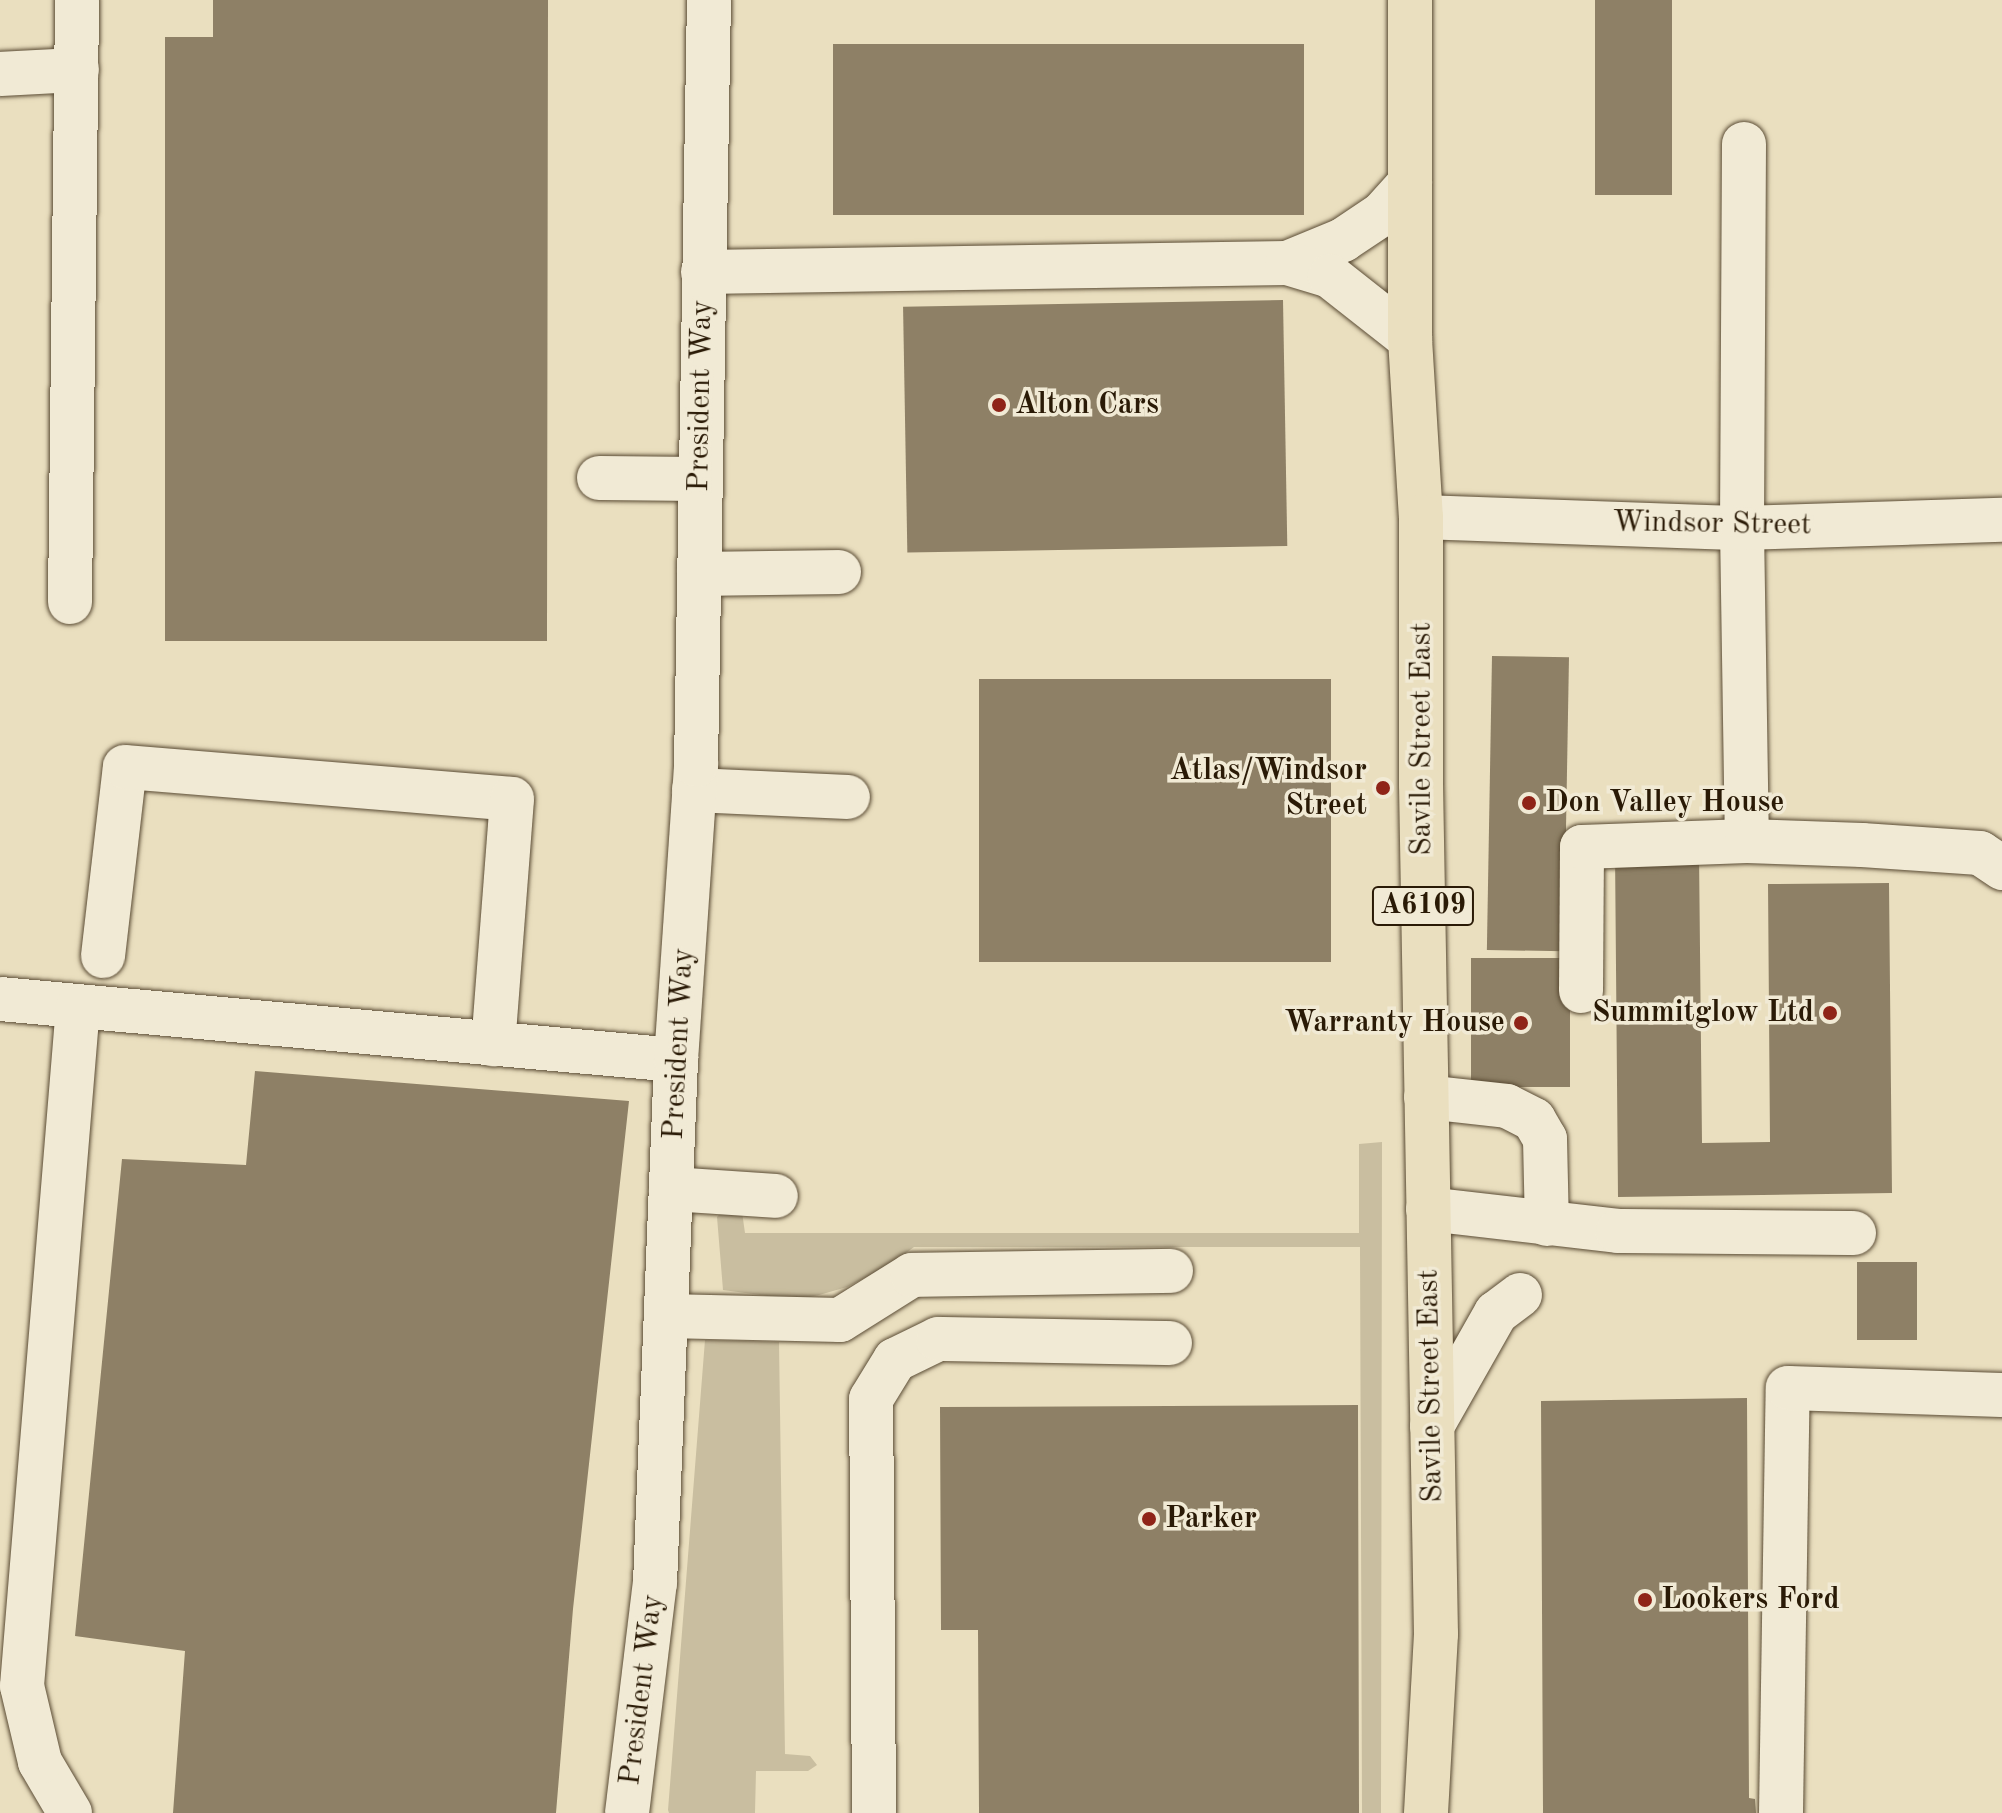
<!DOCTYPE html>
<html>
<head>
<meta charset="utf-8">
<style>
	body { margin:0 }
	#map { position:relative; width:2002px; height:1813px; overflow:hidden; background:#eadfbf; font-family:"Old Standard TT",serif }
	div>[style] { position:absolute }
	.green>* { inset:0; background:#c9bea0 }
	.building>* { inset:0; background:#8e8066; transform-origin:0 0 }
	.roads { filter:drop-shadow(0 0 2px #5a4b34) drop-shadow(0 0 2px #5a4b34) }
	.minor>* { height:44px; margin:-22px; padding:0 22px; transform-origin:22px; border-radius:22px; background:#f1ead5 }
	.major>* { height:44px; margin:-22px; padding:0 22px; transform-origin:22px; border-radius:22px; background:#eadfbf }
	.dots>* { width:22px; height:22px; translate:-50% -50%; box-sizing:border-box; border:4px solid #f1ead5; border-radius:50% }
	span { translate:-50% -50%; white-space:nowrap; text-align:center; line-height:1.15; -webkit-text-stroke:7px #f1ead5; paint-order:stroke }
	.shield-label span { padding:2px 6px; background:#f1ead5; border:2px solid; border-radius:6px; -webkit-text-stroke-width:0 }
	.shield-label { font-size:28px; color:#2a1a06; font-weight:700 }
	.street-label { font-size:30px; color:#2a1a06 }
	.poi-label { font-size:30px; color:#2a1a06; font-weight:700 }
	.left { translate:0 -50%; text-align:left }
	.right { translate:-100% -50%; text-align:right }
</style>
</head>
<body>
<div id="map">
	<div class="green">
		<i style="clip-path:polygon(1382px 1142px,1381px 1813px,1362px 1813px,1360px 1247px,914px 1247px,888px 1266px,847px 1287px,819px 1295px,796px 1300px,723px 1290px,717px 1217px,726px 1207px,741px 1205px,745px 1233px,1359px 1233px,1359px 1144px)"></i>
		<i style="clip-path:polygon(705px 1340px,779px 1342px,785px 1754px,810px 1756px,817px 1765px,808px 1771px,756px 1771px,755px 1813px,669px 1813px,668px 1810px)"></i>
	</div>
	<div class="building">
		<i style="clip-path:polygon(213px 0,548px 0,547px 641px,165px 641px,165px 37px,213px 37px)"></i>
		<i style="left:1595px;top:0;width:77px;height:195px"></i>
		<i style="left:1304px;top:44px;width:171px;height:471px;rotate:90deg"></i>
		<i style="left:1283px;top:300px;width:246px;height:380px;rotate:89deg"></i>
		<i style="left:1492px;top:656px;width:77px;height:294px;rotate:1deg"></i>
		<i style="left:979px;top:679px;width:352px;height:283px"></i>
		<i style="clip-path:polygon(1615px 852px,1699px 852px,1702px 1143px,1770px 1142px,1768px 884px,1889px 883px,1892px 1193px,1618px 1197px)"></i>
		<i style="left:1570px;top:958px;width:129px;height:99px;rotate:90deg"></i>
		<i style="clip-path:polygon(255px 1071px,629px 1101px,573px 1609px,556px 1813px,173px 1813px,185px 1651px,75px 1636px,122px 1159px,246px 1165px)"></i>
		<i style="left:1857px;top:1262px;width:60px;height:78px"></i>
		<i style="clip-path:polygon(1747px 1398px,1749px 1798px,1755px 1799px,1756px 1813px,1543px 1813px,1541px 1401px)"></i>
		<i style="clip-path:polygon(1358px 1405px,1359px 1813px,979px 1813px,978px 1630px,941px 1630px,940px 1407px)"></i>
	</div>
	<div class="roads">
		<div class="minor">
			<i style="left:0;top:74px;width:77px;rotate:-3deg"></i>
			<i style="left:1744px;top:144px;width:384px;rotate:90.3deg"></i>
			<i style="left:1742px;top:528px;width:313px;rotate:89.1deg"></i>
			<i style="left:1287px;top:263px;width:61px;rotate:-22.3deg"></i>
			<i style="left:1343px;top:240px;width:47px;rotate:-33.7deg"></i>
			<i style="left:1382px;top:214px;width:42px;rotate:-47.9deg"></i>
			<i style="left:703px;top:272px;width:584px;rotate:-0.88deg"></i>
			<i style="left:1287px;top:263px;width:45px;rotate:16.8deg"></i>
			<i style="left:1330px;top:276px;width:102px;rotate:38.2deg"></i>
			<i style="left:599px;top:478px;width:101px;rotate:0.6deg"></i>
			<i style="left:1421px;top:517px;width:321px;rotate:2deg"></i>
			<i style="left:1742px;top:528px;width:260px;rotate:-1.8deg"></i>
			<i style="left:699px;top:574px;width:140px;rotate:-0.8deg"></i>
			<i style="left:70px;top:602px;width:602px;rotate:-89.33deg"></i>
			<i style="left:694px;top:790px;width:154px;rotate:2.6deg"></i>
			<i style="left:103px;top:956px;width:190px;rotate:-83.4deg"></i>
			<i style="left:125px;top:767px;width:388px;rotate:4.7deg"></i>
			<i style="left:512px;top:799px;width:246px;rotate:94.4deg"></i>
			<i style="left:1581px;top:991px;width:144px;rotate:-89.6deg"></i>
			<i style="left:1582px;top:847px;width:165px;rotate:-2.1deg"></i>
			<i style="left:1747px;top:841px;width:115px;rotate:2deg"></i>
			<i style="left:1862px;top:845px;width:118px;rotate:3.9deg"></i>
			<i style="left:1980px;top:853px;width:27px;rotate:34deg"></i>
			<i style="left:0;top:999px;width:679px;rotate:5.16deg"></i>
			<i style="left:1426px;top:1097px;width:81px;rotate:6.3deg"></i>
			<i style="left:1507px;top:1106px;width:30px;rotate:27deg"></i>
			<i style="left:1534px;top:1120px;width:22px;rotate:60deg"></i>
			<i style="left:1545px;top:1139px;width:85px;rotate:88.7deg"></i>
			<i style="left:671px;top:1189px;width:105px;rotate:3.8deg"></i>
			<i style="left:1428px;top:1209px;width:191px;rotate:6.6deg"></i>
			<i style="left:1618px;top:1231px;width:236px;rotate:0.5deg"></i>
			<i style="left:666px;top:1316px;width:174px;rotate:1.3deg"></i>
			<i style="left:840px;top:1320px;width:85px;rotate:-32deg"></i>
			<i style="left:912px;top:1275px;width:259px;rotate:-0.9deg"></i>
			<i style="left:1432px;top:1426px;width:130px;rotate:-60.5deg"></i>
			<i style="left:1496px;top:1313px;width:30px;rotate:-37deg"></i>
			<i style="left:70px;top:1813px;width:59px;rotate:-120.5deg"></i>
			<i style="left:40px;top:1762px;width:78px;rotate:-103.3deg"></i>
			<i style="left:22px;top:1686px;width:682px;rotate:-85.29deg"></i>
			<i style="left:627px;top:1813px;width:232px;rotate:-83.1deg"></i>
			<i style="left:655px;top:1583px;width:523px;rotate:-87.7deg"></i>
			<i style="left:676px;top:1060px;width:296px;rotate:-86.1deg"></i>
			<i style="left:696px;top:765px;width:765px;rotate:-89.03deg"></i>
			<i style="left:874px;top:1813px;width:414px;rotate:-90.4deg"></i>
			<i style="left:871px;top:1399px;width:46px;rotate:-58.4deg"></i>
			<i style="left:895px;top:1360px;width:48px;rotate:-26deg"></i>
			<i style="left:938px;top:1339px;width:232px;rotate:1deg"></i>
			<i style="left:1781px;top:1813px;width:425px;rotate:-89.1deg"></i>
			<i style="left:1788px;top:1388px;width:214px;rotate:1.9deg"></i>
		</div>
		<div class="major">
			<i style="left:1410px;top:0;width:339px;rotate:90deg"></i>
			<i style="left:1410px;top:339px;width:178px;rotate:86.5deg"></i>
			<i style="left:1421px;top:517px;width:267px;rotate:90deg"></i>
			<i style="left:1421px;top:784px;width:850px;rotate:88.99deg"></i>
			<i style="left:1436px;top:1634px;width:179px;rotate:93.2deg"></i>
		</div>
	</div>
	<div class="dots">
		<i style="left:999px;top:405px;background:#8f2418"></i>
		<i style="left:1383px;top:788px;background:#8f2418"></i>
		<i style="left:1529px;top:803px;background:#8f2418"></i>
		<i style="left:1830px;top:1013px;background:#8f2418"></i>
		<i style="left:1521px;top:1023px;background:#8f2418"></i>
		<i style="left:1149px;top:1519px;background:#8f2418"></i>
		<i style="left:1645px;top:1600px;background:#8f2418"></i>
	</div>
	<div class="shield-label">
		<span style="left:1423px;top:906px">A6109</span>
	</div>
	<div class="street-label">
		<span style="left:701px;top:396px;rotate:-89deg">President Way</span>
		<span style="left:1712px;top:524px;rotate:1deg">Windsor Street</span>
		<span style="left:1422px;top:739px;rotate:-90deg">Savile Street East</span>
		<span style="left:679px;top:1044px;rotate:-87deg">President Way</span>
		<span style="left:1431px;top:1386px;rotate:-91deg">Savile Street East</span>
		<span style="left:642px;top:1690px;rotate:-83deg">President Way</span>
	</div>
	<div class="poi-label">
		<span class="left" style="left:1015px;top:405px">Alton Cars</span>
		<span class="right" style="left:1367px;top:788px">Atlas/Windsor<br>Street</span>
		<span class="left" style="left:1545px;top:803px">Don Valley House</span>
		<span class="right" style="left:1814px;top:1013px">Summitglow Ltd</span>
		<span class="right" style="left:1505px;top:1023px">Warranty House</span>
		<span class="left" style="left:1165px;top:1519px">Parker</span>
		<span class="left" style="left:1661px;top:1600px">Lookers Ford</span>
	</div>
</div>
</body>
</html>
